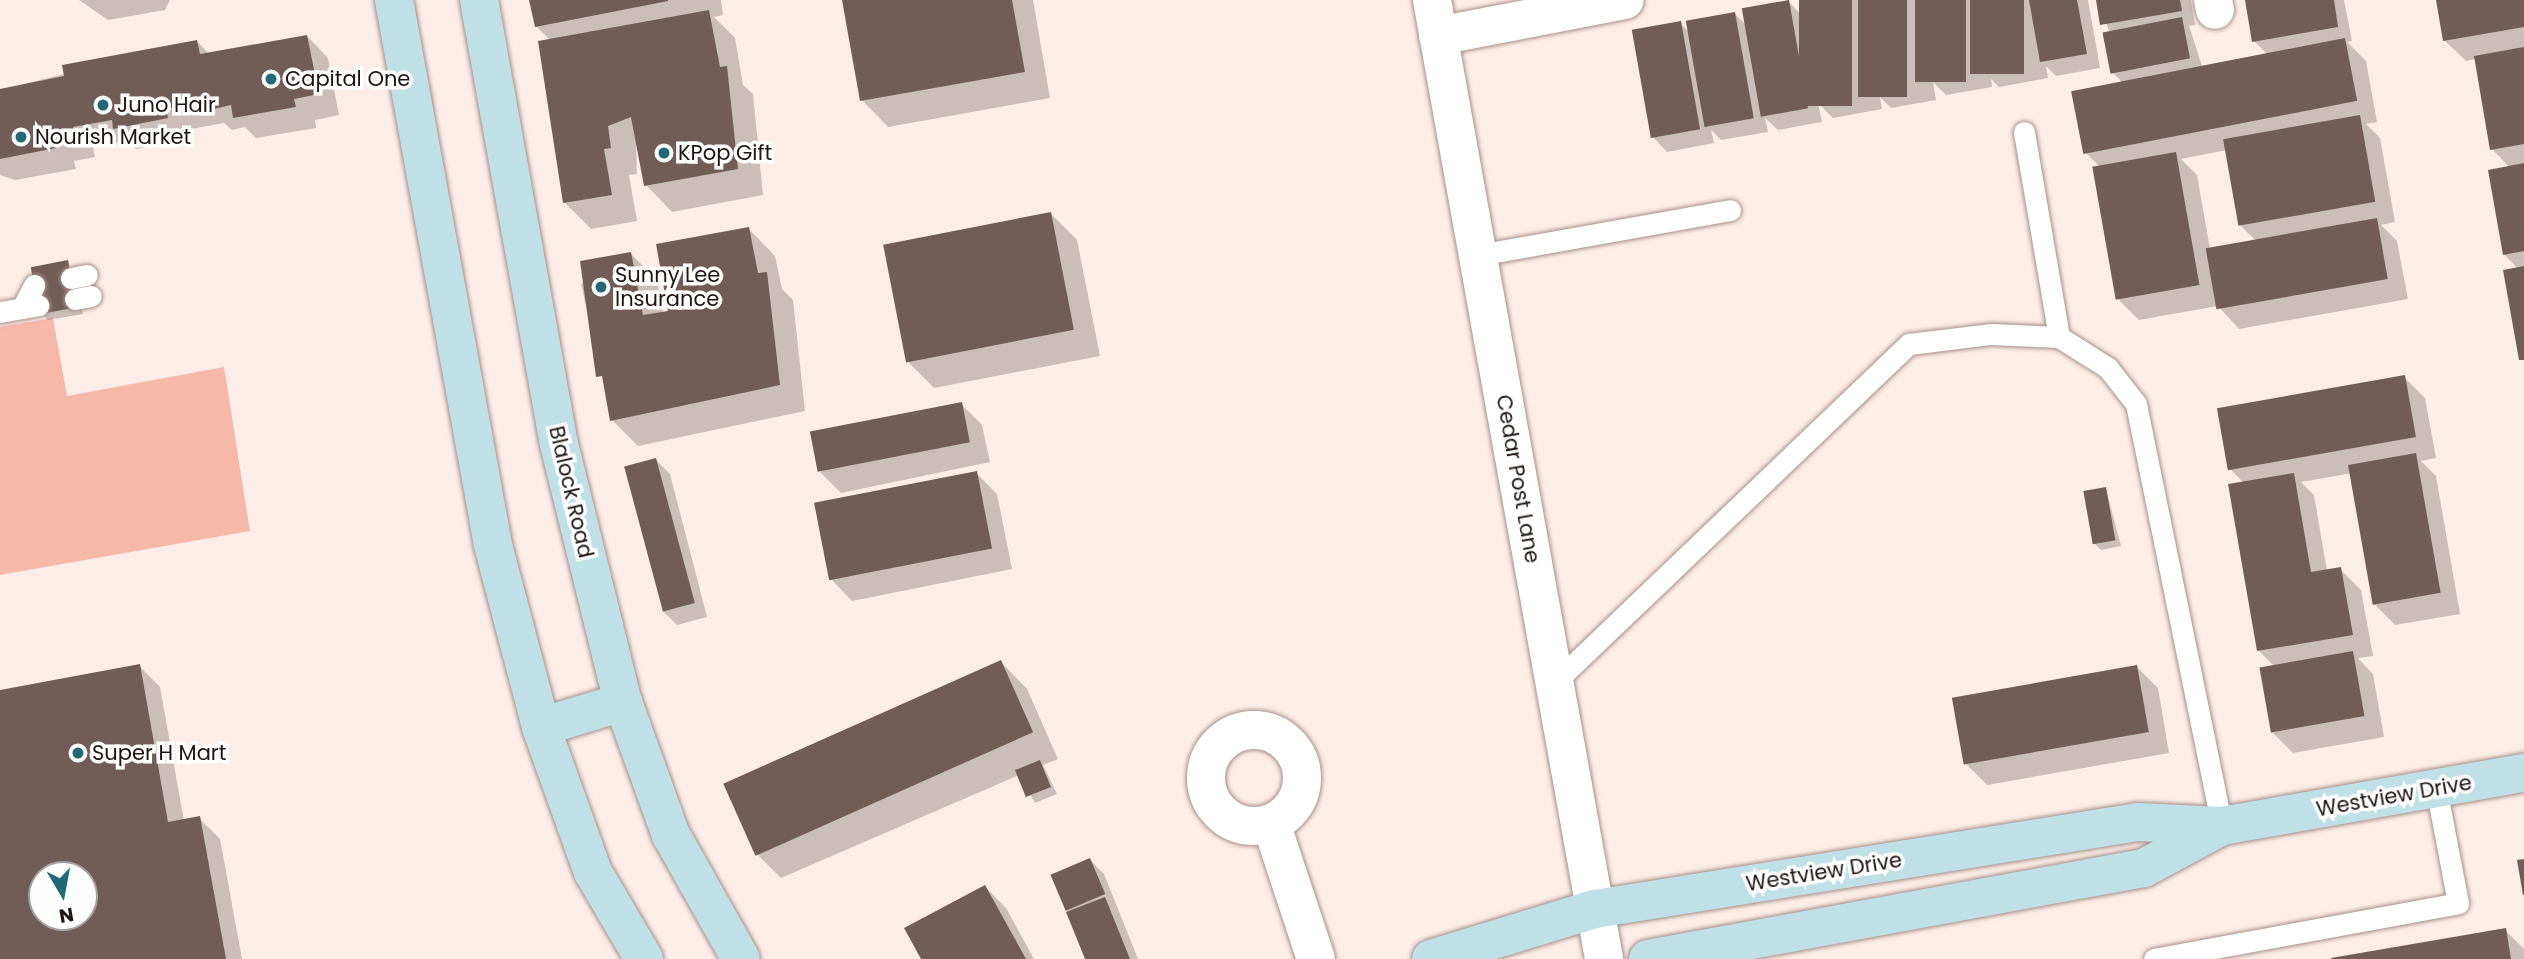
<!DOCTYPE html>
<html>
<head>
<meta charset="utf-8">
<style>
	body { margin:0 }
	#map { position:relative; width:2524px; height:959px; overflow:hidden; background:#fdede9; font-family:Poppins,sans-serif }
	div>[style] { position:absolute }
	.green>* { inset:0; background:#f6b8a9 }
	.shadow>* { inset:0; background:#0003 }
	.building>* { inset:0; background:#725c57; transform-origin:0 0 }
	.roads { filter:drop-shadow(0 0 2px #a8908a) drop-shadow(0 0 2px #a8908a) }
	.lane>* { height:21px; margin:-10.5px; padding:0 10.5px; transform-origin:10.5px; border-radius:10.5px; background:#fff }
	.street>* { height:38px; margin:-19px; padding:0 19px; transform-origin:19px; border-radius:19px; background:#fff }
	.street>.ring { margin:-19px; padding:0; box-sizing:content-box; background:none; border:38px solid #fff; border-radius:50% }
	.secondary>* { height:38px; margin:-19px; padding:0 19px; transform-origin:19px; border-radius:19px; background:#bee0e6 }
	.dots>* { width:19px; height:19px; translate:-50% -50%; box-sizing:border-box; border:4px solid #fefefe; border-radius:50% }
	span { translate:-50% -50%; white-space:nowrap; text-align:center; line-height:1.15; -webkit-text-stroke:7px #fefefe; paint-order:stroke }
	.poi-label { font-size:21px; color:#1e1513 }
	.left { translate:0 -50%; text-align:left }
	.street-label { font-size:21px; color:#1e1513 }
	.north { position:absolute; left:28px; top:861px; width:70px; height:70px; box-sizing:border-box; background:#fefefe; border:2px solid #a4a1a0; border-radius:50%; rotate:170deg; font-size:19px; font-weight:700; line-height:28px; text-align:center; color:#1e1513 }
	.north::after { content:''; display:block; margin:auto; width:24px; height:32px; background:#226977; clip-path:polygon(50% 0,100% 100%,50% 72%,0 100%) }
</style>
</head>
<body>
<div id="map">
	<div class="green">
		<i style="clip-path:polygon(53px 318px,67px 396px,224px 367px,250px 531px,0 575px,0 327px)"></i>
	</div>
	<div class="shadow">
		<i style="clip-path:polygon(79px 0,170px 0,165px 10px,108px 20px)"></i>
		<i style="clip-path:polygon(531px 0,721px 0,723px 15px,714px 17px,735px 38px,743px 85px,753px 94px,763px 195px,672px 212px,646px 185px,636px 144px,637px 174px,629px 175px,637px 221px,591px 229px,565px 203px,551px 41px,536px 26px)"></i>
		<i style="clip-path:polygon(843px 0,1033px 0,1050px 98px,888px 127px,862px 100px)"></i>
		<i style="clip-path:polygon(1800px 0,2088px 0,2100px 68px,2056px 76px,2046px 66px,2048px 78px,1999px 87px,1991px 79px,1992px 87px,1946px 95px,1933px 82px,1936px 100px,1891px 108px,1880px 97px,1882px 109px,1833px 118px,1818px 103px,1822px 122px,1778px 130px,1765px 118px,1768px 132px,1721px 140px,1711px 130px,1714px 143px,1667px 152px,1653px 137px,1680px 23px,1690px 33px,1735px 14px,1747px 26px,1789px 2px,1803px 17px)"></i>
		<i style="clip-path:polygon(evenodd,2098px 0,2191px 0,2195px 25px,2189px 26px,2202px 66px,2267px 54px,2254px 41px,2250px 0,2344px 0,2352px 41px,2347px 42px,2366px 61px,2377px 122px,2366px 124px,2380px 138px,2395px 222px,2381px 225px,2397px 241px,2408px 299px,2239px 329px,2218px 306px,2139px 320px,2118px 299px,2100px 167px,2085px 152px,2121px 81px,2111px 71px,2109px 31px,2098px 0,2227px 150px,2240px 225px,2256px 241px,2210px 249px,2197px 175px,2181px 159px,2227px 150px)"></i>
		<i style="clip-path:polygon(2437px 0,2524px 0,2524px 362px,2518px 269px,2504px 254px,2510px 168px,2492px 149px,2476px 59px,2466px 61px,2444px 40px)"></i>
		<i style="clip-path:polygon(307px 36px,328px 58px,339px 115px,315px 120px,316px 128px,256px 138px,245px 127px,232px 130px,224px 123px,186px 130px,188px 139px,136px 149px,128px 141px,93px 147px,95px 157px,74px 161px,76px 169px,15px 180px,0 175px,0 90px,197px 41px,209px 54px)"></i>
		<i style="clip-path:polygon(1051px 214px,1077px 240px,1100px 356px,934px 388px,908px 362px)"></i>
		<i style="clip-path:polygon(749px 229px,775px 256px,782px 289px,793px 300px,805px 411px,638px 446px,612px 420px,581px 284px,631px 254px,657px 280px,663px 313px,670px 312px)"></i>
		<i style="clip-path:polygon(68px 262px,83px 314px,48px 320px,41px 313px)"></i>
		<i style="clip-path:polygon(2404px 377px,2425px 398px,2436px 458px,2421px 461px,2436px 476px,2460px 614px,2395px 625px,2374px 604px,2352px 473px,2301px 482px,2314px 495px,2327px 571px,2340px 569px,2361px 590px,2373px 656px,2358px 658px,2373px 674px,2384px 737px,2293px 753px,2272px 732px,2274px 666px,2259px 651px,2244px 483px,2230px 469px)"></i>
		<i style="clip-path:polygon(961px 404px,982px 425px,990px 462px,841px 493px,820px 472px)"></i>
		<i style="clip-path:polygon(656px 460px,670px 474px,707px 617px,677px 625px,663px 611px)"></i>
		<i style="clip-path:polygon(976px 473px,997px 494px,1012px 569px,852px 601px,831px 579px)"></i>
		<i style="clip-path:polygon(2106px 489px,2121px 546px,2101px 550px,2094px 543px)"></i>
		<i style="clip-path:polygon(1001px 662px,1027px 689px,1058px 759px,1043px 765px,1057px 794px,1035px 803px,1019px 775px,781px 878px,755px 852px)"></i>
		<i style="clip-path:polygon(evenodd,139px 666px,160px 687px,184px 821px,199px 818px,220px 839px,242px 959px,0 959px,0 692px,139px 666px,42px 875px,84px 875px,84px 917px,42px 917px,42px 875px)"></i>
		<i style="clip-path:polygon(2137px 667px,2158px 688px,2169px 753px,1987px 785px,1966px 764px)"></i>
		<i style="clip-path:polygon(1090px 860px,1104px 874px,1138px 959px,1087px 959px,1066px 909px)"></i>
		<i style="clip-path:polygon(985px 887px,1006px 908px,1034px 959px,923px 959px)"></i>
		<i style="clip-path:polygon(2505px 930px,2524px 949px,2524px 959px,2333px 959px)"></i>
	</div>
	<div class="building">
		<i style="clip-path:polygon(529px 0,668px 0,668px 1px,535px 27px)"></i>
		<i style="clip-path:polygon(842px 0,1012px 0,1025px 72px,860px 101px)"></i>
		<i style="left:1789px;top:0;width:110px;height:48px;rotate:80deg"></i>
		<i style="left:1799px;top:0;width:53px;height:106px"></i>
		<i style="left:1858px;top:0;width:49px;height:97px"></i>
		<i style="left:1915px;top:0;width:51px;height:82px"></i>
		<i style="left:1970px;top:0;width:54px;height:74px"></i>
		<i style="clip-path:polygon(2029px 0,2077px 0,2087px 54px,2040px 62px)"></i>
		<i style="clip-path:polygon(2096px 0,2180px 0,2182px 11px,2100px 25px)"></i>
		<i style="clip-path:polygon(2245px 0,2334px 0,2338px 27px,2252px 42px)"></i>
		<i style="clip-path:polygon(2436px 0,2524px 0,2524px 27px,2443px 41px)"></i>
		<i style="clip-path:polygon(709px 10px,720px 67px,727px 66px,738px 169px,644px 186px,631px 117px,608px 126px,611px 148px,604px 149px,612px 195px,563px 203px,538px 41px)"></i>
		<i style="left:1735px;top:12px;width:108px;height:50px;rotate:80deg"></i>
		<i style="left:2182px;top:17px;width:42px;height:81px;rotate:79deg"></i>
		<i style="left:1681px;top:21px;width:110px;height:50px;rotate:80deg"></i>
		<i style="clip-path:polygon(307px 35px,319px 94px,294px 99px,296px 107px,233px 118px,231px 105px,209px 110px,209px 101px,166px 109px,168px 118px,113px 129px,112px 120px,73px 127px,76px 136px,54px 140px,56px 148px,0 159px,0 89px,64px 76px,62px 65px,197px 40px,200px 54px)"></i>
		<i style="left:2345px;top:38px;width:64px;height:279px;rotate:79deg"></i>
		<i style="clip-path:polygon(2524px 47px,2524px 144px,2490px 150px,2474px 56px)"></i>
		<i style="left:2360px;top:115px;width:88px;height:139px;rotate:80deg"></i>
		<i style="left:2176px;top:152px;width:135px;height:85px;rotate:80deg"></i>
		<i style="clip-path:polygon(2524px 163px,2524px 251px,2503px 255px,2488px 170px)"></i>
		<i style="left:1051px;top:212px;width:120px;height:171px;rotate:79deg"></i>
		<i style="left:2377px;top:218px;width:62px;height:174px;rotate:80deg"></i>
		<i style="clip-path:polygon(749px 227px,758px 273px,767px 272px,780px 385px,610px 421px,602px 376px,596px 377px,580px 261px,631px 252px,643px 315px,668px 311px,656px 244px)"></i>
		<i style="left:68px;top:260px;width:48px;height:38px;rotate:79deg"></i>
		<i style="clip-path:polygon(2524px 266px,2524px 360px,2519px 360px,2503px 270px)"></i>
		<i style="left:2405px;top:375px;width:63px;height:191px;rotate:80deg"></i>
		<i style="left:962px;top:402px;width:41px;height:155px;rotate:79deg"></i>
		<i style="left:2416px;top:453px;width:142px;height:69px;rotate:80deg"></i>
		<i style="left:656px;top:458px;width:150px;height:33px;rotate:75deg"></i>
		<i style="left:977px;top:471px;width:79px;height:166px;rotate:79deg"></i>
		<i style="clip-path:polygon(2294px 473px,2311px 572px,2341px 567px,2353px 635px,2257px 651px,2228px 484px)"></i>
		<i style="left:2106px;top:487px;width:54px;height:23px;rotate:80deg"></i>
		<i style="left:2353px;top:651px;width:66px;height:95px;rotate:80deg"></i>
		<i style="left:1001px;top:660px;width:79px;height:304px;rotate:66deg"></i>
		<i style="clip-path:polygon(evenodd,140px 664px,168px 822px,200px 816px,226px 959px,0 959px,0 690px,140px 664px,42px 875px,84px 875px,84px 917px,42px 917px,42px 875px)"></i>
		<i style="left:2137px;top:665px;width:68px;height:188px;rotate:80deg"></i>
		<i style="left:1040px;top:760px;width:29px;height:27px;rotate:68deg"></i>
		<i style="left:1090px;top:858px;width:39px;height:43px;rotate:67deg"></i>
		<i style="clip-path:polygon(2524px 859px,2524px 895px,2523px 895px,2517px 860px)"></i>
		<i style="clip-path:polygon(985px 885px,1026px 959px,921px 959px,904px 928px)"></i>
		<i style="clip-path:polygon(1105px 897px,1130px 959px,1085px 959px,1066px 912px)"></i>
		<i style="clip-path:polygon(2506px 928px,2511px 959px,2331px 959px,2331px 958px)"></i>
	</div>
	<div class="roads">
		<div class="lane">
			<i style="left:2024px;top:132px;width:208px;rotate:80.3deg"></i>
			<i style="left:1478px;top:255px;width:256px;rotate:-10.1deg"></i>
			<i style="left:71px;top:278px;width:16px;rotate:-11deg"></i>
			<i style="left:75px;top:299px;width:16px;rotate:-11deg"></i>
			<i style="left:22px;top:308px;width:26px;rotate:-62deg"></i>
			<i style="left:0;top:312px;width:39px;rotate:-10deg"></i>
			<i style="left:1554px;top:683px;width:491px;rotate:-43.7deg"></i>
			<i style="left:1909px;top:344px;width:83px;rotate:-7deg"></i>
			<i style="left:1991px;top:334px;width:68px;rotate:2.5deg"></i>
			<i style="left:2059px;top:337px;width:58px;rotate:32.3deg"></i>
			<i style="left:2108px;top:368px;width:46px;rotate:52.1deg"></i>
			<i style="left:2136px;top:404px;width:431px;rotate:78.5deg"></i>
			<i style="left:2154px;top:959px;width:309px;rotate:-10.4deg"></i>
			<i style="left:2458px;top:903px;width:117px;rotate:-100.8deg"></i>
		</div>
		<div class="street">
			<i style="left:1432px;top:0;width:974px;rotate:79.83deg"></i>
			<i style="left:2213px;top:0;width:10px;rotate:79deg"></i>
			<i style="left:1438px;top:36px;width:190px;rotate:-10.9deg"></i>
			<i class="ring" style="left:1206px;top:730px;width:58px;height:58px"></i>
			<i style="left:1271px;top:823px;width:143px;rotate:71.7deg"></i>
		</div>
		<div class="secondary">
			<i style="left:394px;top:0;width:554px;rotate:79.7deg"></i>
			<i style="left:493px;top:545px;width:188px;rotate:75.2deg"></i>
			<i style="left:541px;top:727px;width:154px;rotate:70.3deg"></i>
			<i style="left:593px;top:872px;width:101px;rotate:59.6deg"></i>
			<i style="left:479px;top:0;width:451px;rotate:79.8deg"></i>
			<i style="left:559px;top:444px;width:266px;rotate:76.1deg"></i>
			<i style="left:623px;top:702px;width:141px;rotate:70.2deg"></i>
			<i style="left:671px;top:835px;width:142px;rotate:60.6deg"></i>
			<i style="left:541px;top:727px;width:86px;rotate:-17deg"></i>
			<i style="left:1431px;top:959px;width:171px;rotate:-17deg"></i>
			<i style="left:1595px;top:909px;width:550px;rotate:-9.1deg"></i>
			<i style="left:2138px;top:822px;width:84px;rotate:2.7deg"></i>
			<i style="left:2222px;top:826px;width:307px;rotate:-10deg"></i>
			<i style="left:1648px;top:959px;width:504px;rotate:-10.4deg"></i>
			<i style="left:2144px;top:868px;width:89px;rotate:-28.3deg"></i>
		</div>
	</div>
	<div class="dots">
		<i style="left:271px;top:79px;background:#226977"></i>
		<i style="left:103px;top:105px;background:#226977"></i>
		<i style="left:21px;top:137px;background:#226977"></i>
		<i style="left:664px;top:153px;background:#226977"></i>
		<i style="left:601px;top:287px;background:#226977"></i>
		<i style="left:78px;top:753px;background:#226977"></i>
	</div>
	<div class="poi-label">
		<span class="left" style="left:285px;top:79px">Capital One</span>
		<span class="left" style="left:117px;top:105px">Juno Hair</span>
		<span class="left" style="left:35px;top:137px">Nourish Market</span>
		<span class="left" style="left:678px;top:153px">KPop Gift</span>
		<span class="left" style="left:615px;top:287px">Sunny Lee<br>Insurance</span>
		<span class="left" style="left:92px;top:753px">Super H Mart</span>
	</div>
	<div class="street-label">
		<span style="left:1518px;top:479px;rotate:80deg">Cedar Post Lane</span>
		<span style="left:571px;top:492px;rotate:77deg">Blalock Road</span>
		<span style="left:2394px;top:796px;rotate:-10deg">Westview Drive</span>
		<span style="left:1824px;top:872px;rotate:-9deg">Westview Drive</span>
	</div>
	<div class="north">N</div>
</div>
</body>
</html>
